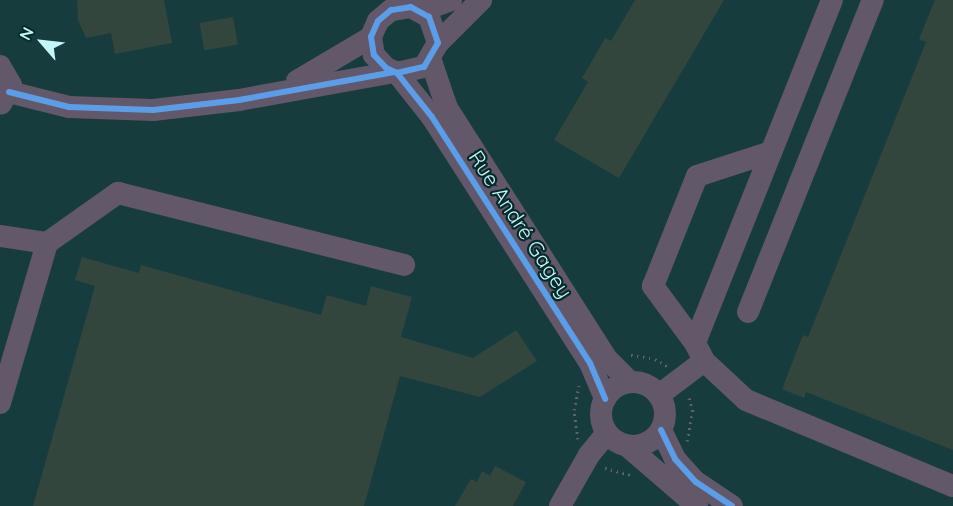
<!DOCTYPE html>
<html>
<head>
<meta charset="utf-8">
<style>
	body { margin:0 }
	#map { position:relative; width:953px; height:506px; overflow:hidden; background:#192c2d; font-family:Quicksand,sans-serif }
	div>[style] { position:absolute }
	.built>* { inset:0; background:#173c3d; transform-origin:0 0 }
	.building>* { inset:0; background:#33463d; transform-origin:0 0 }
	.path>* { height:3px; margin-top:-1.5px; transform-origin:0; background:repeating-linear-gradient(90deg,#62626d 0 1.5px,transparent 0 6px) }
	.minor>* { height:22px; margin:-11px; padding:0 11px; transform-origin:11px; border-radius:11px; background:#625869 }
	.minor>.ring { margin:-11px; padding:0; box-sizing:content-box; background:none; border:22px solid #625869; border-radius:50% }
	.cycleway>* { height:6px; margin:-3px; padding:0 3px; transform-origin:3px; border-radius:3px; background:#5a9eea }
	span { translate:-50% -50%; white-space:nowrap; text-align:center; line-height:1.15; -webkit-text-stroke:4.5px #052a2b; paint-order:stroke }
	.street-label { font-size:21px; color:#c5f6f7 }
	.north { position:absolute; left:12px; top:12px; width:60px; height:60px; -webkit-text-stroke:4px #052a2b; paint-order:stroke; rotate:298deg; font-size:16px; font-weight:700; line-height:24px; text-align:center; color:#c5f6f7 }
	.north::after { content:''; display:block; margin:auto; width:21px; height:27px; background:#c5f6f7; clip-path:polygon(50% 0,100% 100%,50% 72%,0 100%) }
</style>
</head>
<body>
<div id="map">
	<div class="built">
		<i style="left:0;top:0;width:953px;height:506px"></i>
	</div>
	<div class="building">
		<i style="clip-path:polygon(77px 0,164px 0,172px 43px,115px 54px,111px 33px,86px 38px,78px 20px)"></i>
		<i style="clip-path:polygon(635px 0,724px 0,619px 178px,554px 140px,588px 82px,582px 78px,600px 47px,605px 38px,611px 41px)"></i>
		<i style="clip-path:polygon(935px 0,953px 0,953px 450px,806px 392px,804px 398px,782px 389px,803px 335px,808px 337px,926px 42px,919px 39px)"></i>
		<i style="left:233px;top:17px;width:28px;height:34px;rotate:80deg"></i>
		<i style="clip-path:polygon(82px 257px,139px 273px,141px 265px,321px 315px,327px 295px,366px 306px,371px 286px,412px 297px,401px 337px,473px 358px,516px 330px,537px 361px,480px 397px,400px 376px,364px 506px,33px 506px,95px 286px,75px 280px)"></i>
		<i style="clip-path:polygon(495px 466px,526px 482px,513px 506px,455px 506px,471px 479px,477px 482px,482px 471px,490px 476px)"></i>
	</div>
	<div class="path">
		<i style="left:631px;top:355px;width:24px;rotate:9deg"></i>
		<i style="left:655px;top:359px;width:14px;rotate:30deg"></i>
		<i style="left:578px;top:439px;width:29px;rotate:-98deg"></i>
		<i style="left:574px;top:410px;width:25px;rotate:-78deg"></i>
		<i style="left:687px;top:441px;width:31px;rotate:-79deg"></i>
		<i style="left:693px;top:411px;width:17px;rotate:-107deg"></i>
		<i style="left:605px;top:468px;width:28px;rotate:15deg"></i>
	</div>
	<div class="minor">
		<i style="left:832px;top:0;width:369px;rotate:111.8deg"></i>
		<i style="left:695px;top:343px;width:20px;rotate:63deg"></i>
		<i style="left:704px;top:361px;width:57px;rotate:42.9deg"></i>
		<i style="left:746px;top:400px;width:224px;rotate:22.6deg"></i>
		<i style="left:421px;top:11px;width:32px;rotate:-20deg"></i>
		<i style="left:438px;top:43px;width:61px;rotate:-45deg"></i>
		<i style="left:431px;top:61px;width:50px;rotate:71.2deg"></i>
		<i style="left:447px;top:108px;width:296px;rotate:57.5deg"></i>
		<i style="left:606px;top:358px;width:34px;rotate:45deg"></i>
		<i style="left:0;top:66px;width:22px;rotate:60deg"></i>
		<i style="left:11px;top:85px;width:21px;rotate:118deg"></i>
		<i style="left:397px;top:73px;width:28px;rotate:-13deg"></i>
		<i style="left:424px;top:67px;width:28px;rotate:-60deg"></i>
		<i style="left:438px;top:43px;width:28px;rotate:-109deg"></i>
		<i style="left:429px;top:17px;width:21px;rotate:-151deg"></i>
		<i style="left:411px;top:7px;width:20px;rotate:171deg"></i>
		<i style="left:391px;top:10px;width:17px;rotate:140deg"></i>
		<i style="left:378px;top:21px;width:17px;rotate:114deg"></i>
		<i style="left:371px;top:37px;width:18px;rotate:81deg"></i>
		<i style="left:374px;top:55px;width:18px;rotate:47deg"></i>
		<i style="left:386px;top:68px;width:12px;rotate:24deg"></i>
		<i style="left:397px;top:73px;width:56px;rotate:51.5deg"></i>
		<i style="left:432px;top:117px;width:292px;rotate:57.3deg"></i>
		<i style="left:590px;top:363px;width:39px;rotate:67deg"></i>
		<i style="left:297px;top:81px;width:86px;rotate:-30.7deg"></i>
		<i style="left:9px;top:92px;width:62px;rotate:14deg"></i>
		<i style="left:69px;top:107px;width:84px;rotate:2deg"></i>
		<i style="left:153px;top:110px;width:87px;rotate:-6.6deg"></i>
		<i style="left:239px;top:100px;width:158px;rotate:-10.2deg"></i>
		<i style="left:0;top:236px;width:48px;rotate:8.5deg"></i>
		<i style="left:748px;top:312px;width:336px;rotate:-68.2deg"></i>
		<i style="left:695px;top:343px;width:71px;rotate:-126.4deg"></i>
		<i style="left:653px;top:286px;width:118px;rotate:-68.2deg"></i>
		<i style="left:697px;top:176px;width:78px;rotate:-18deg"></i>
		<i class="ring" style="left:601px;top:382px;width:42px;height:42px"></i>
		<i style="left:659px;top:395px;width:56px;rotate:-37.1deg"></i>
		<i style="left:0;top:403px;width:167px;rotate:-73.6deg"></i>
		<i style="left:47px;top:243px;width:87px;rotate:-35.2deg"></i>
		<i style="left:118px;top:193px;width:295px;rotate:14.1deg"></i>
		<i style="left:661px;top:430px;width:32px;rotate:64deg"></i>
		<i style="left:675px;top:459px;width:31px;rotate:48deg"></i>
		<i style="left:696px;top:482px;width:43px;rotate:33.7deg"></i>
		<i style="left:626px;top:445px;width:94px;rotate:40.7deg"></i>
		<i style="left:560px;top:506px;width:59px;rotate:-60.4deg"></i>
		<i style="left:589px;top:455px;width:28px;rotate:-51deg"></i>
	</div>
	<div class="cycleway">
		<i style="left:397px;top:73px;width:28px;rotate:-13deg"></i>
		<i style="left:424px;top:67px;width:28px;rotate:-60deg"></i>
		<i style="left:438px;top:43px;width:28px;rotate:-109deg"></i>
		<i style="left:429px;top:17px;width:21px;rotate:-151deg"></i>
		<i style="left:411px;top:7px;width:20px;rotate:171deg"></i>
		<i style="left:391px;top:10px;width:17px;rotate:140deg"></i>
		<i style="left:378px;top:21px;width:17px;rotate:114deg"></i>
		<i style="left:371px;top:37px;width:18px;rotate:81deg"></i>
		<i style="left:374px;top:55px;width:18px;rotate:47deg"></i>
		<i style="left:386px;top:68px;width:12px;rotate:24deg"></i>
		<i style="left:397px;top:73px;width:56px;rotate:51.5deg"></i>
		<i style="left:432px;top:117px;width:292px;rotate:57.3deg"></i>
		<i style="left:590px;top:363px;width:39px;rotate:67deg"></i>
		<i style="left:9px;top:92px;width:62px;rotate:14deg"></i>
		<i style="left:69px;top:107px;width:84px;rotate:2deg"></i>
		<i style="left:153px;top:110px;width:87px;rotate:-6.6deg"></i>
		<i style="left:239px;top:100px;width:158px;rotate:-10.2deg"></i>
		<i style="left:661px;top:430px;width:32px;rotate:64deg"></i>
		<i style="left:675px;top:459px;width:31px;rotate:48deg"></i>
		<i style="left:696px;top:482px;width:43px;rotate:33.7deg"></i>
	</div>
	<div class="street-label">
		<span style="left:521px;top:224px;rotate:57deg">Rue André Gagey</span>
	</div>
	<div class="north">N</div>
</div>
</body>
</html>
